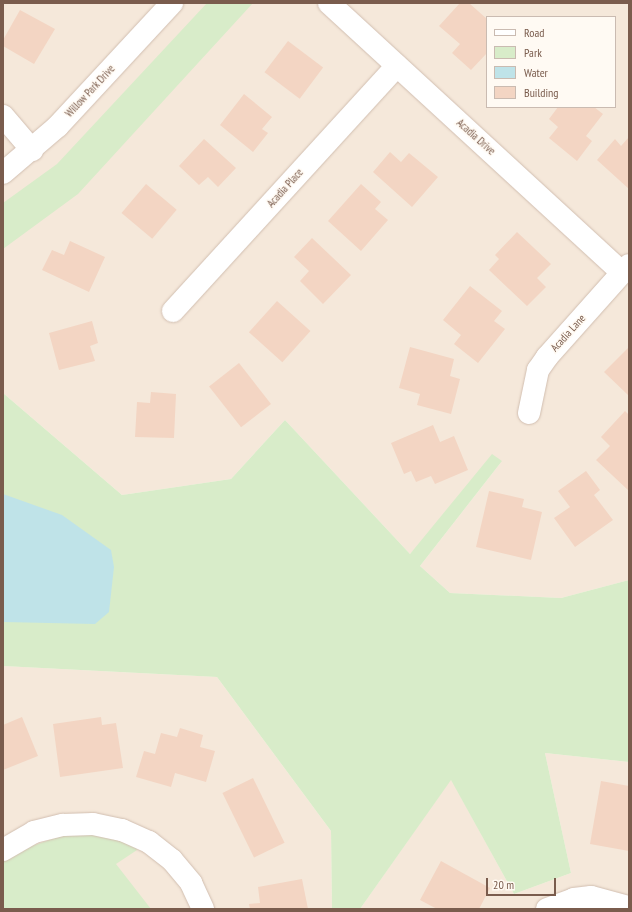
<!DOCTYPE html>
<html>
<head>
<meta charset="utf-8">
<style>
	body { margin:0 }
	#map { position:relative; width:632px; height:912px; overflow:hidden; background:#fdf6ec; font-family:"PT Sans Narrow",sans-serif }
	div>[style] { position:absolute }
	.residential>* { inset:0; background:#f5e8da }
	.green>* { inset:0; background:#d8ecc9 }
	.water>* { inset:0; background:#bfe3e8 }
	.building>* { inset:0; background:#f3d5c3; transform-origin:0 0 }
	.roads { filter:drop-shadow(0 0 1px #d1beb0) drop-shadow(0 0 1px #d1beb0) }
	.minor>* { height:22px; margin:-11px; padding:0 11px; transform-origin:11px; border-radius:11px; background:#fff }
	span { translate:-50% -50%; white-space:nowrap; text-align:center; line-height:1.15; -webkit-text-stroke:3px #fffaf3; paint-order:stroke }
	.street-label { font-size:11px; color:#7a5c4d }
	.frame { position:absolute; inset:0; border:4px solid #7a5c4d; pointer-events:none }
	.legend { position:absolute; left:486px; top:16px; width:130px; height:92px; box-sizing:border-box; background:#fffaf3; border:1px solid #cabbb1; margin:0; padding:5px 7px; list-style:none; font-size:12px; color:#7a5c4d }
	.legend li { display:flex; align-items:center; gap:8px; height:20px }
	.legend b { width:20px; border:1px solid #cabbb1 }
	.scale { position:absolute; left:486px; top:878px; width:70px; height:18px; box-sizing:border-box; border:2px solid #7a5c4d; border-top:0; padding-left:5px; font-size:12px; line-height:14px; white-space:nowrap; color:#7a5c4d; -webkit-text-stroke:3px #fffaf3; paint-order:stroke }
</style>
</head>
<body>
<div id="map">
	<div class="residential">
		<i style="clip-path:polygon(evenodd,3px 3px,629px 3px,629px 580px,561px 598px,450px 593px,420px 566px,502px 461px,410px 554px,285px 420px,231px 479px,122px 495px,3px 393px,3px 3px,487px 17px,615px 17px,615px 107px,487px 107px,487px 17px)"></i>
		<i style="clip-path:polygon(3px 666px,217px 677px,331px 831px,332px 909px,3px 909px)"></i>
		<i style="clip-path:polygon(545px 753px,629px 762px,629px 909px,360px 909px,451px 779px,514px 894px,571px 873px)"></i>
	</div>
	<div class="green">
		<i style="clip-path:polygon(207px 3px,253px 3px,78px 194px,3px 249px,3px 203px,57px 164px)"></i>
		<i style="clip-path:polygon(3px 393px,122px 495px,231px 479px,285px 420px,410px 554px,492px 454px,502px 461px,420px 566px,450px 593px,561px 598px,629px 580px,629px 762px,545px 753px,571px 873px,514px 894px,451px 780px,360px 909px,332px 909px,331px 831px,217px 677px,3px 666px)"></i>
		<i style="clip-path:polygon(103px 834px,134px 843px,137px 850px,116px 864px,151px 909px,3px 909px,3px 861px,20px 850px,61px 836px)"></i>
	</div>
	<div class="water">
		<i style="clip-path:polygon(3px 494px,62px 515px,111px 550px,114px 567px,109px 612px,95px 624px,3px 622px)"></i>
	</div>
	<div class="building">
		<i style="clip-path:polygon(460px 3px,469px 3px,487px 19px,487px 53px,471px 70px,452px 53px,460px 44px,439px 26px)"></i>
		<i style="clip-path:polygon(20px 10px,55px 29px,34px 64px,3px 46px,3px 40px)"></i>
		<i style="left:288px;top:41px;width:44px;height:39px;rotate:37deg"></i>
		<i style="clip-path:polygon(244px 94px,272px 117px,262px 129px,268px 133px,253px 152px,220px 125px)"></i>
		<i style="clip-path:polygon(558px 107px,594px 107px,603px 114px,586px 136px,592px 141px,577px 161px,549px 138px,558px 127px,549px 119px)"></i>
		<i style="clip-path:polygon(629px 137px,629px 189px,597px 160px,615px 139px,621px 146px)"></i>
		<i style="clip-path:polygon(204px 139px,236px 168px,218px 187px,208px 177px,199px 185px,179px 166px)"></i>
		<i style="clip-path:polygon(390px 152px,401px 162px,409px 153px,438px 177px,412px 207px,373px 172px)"></i>
		<i style="left:146px;top:184px;width:40px;height:38px;rotate:40deg"></i>
		<i style="clip-path:polygon(361px 184px,381px 202px,375px 209px,388px 220px,361px 251px,328px 221px)"></i>
		<i style="clip-path:polygon(517px 232px,551px 264px,537px 278px,546px 287px,527px 306px,489px 270px,499px 259px,495px 255px)"></i>
		<i style="clip-path:polygon(312px 238px,351px 275px,323px 304px,300px 281px,309px 271px,294px 257px)"></i>
		<i style="clip-path:polygon(70px 241px,105px 257px,89px 292px,42px 270px,52px 250px,64px 255px)"></i>
		<i style="clip-path:polygon(470px 286px,502px 311px,494px 321px,505px 329px,478px 363px,454px 344px,461px 335px,443px 320px)"></i>
		<i style="left:277px;top:301px;width:45px;height:42px;rotate:42deg"></i>
		<i style="clip-path:polygon(92px 321px,98px 343px,90px 346px,95px 361px,59px 370px,49px 333px)"></i>
		<i style="clip-path:polygon(410px 347px,454px 359px,450px 376px,460px 379px,451px 414px,417px 405px,420px 394px,399px 388px)"></i>
		<i style="clip-path:polygon(629px 347px,629px 396px,604px 372px)"></i>
		<i style="left:239px;top:363px;width:52px;height:38px;rotate:52deg"></i>
		<i style="clip-path:polygon(151px 392px,176px 394px,174px 438px,135px 437px,137px 402px,150px 403px)"></i>
		<i style="clip-path:polygon(625px 411px,629px 415px,629px 491px,596px 460px,610px 446px,601px 437px)"></i>
		<i style="clip-path:polygon(433px 425px,440px 442px,454px 436px,468px 470px,435px 484px,431px 476px,416px 482px,411px 471px,404px 474px,391px 443px)"></i>
		<i style="clip-path:polygon(586px 471px,600px 490px,594px 495px,613px 520px,575px 547px,554px 518px,570px 507px,558px 491px)"></i>
		<i style="clip-path:polygon(489px 491px,524px 499px,522px 507px,542px 512px,531px 560px,476px 547px)"></i>
		<i style="clip-path:polygon(22px 717px,38px 756px,3px 770px,3px 725px)"></i>
		<i style="clip-path:polygon(101px 717px,102px 725px,116px 723px,123px 768px,60px 777px,53px 724px)"></i>
		<i style="clip-path:polygon(180px 728px,203px 735px,200px 747px,215px 751px,206px 782px,175px 773px,171px 787px,136px 777px,144px 751px,155px 754px,161px 733px,177px 737px)"></i>
		<i style="left:253px;top:778px;width:72px;height:34px;rotate:64deg"></i>
		<i style="clip-path:polygon(601px 781px,629px 786px,629px 851px,590px 844px)"></i>
		<i style="clip-path:polygon(441px 861px,490px 888px,479px 909px,437px 909px,420px 900px)"></i>
		<i style="clip-path:polygon(302px 879px,308px 909px,250px 909px,249px 904px,260px 903px,258px 887px)"></i>
	</div>
	<div class="roads">
		<div class="minor">
			<i style="left:329px;top:3px;width:398px;rotate:42.6deg"></i>
			<i style="left:3px;top:116px;width:45px;rotate:49.5deg"></i>
			<i style="left:3px;top:173px;width:72px;rotate:-40.5deg"></i>
			<i style="left:58px;top:126px;width:168px;rotate:-47.2deg"></i>
			<i style="left:173px;top:311px;width:332px;rotate:-47.6deg"></i>
			<i style="left:529px;top:413px;width:44px;rotate:-78.2deg"></i>
			<i style="left:538px;top:370px;width:16px;rotate:-55deg"></i>
			<i style="left:547px;top:357px;width:123px;rotate:-48.3deg"></i>
			<i style="left:3px;top:850px;width:36px;rotate:-30deg"></i>
			<i style="left:34px;top:832px;width:30px;rotate:-14deg"></i>
			<i style="left:63px;top:825px;width:30px;rotate:-2deg"></i>
			<i style="left:93px;top:824px;width:30px;rotate:12deg"></i>
			<i style="left:122px;top:830px;width:30px;rotate:24deg"></i>
			<i style="left:149px;top:842px;width:29px;rotate:38deg"></i>
			<i style="left:172px;top:860px;width:30px;rotate:50deg"></i>
			<i style="left:191px;top:883px;width:29px;rotate:65deg"></i>
			<i style="left:547px;top:909px;width:29px;rotate:-20deg"></i>
			<i style="left:574px;top:899px;width:17px;rotate:-7deg"></i>
			<i style="left:591px;top:897px;width:39px;rotate:15deg"></i>
		</div>
	</div>
	<div class="street-label">
		<span style="left:90px;top:91px;rotate:-47deg">Willow Park Drive</span>
		<span style="left:476px;top:137px;rotate:42deg">Acadia Drive</span>
		<span style="left:285px;top:188px;rotate:-48deg">Acadia Place</span>
		<span style="left:568px;top:333px;rotate:-48deg">Acadia Lane</span>
	</div>
	<div class="frame"></div>
	<ul class="legend">
	<li><b style="height:5px;background:#fff"></b>Road</li>
	<li><b style="height:11px;background:#d8ecc9"></b>Park</li>
	<li><b style="height:11px;background:#bfe3e8"></b>Water</li>
	<li><b style="height:11px;background:#f3d5c3"></b>Building</li>
	</ul>
	<div class="scale">20 m</div>
</div>
</body>
</html>
